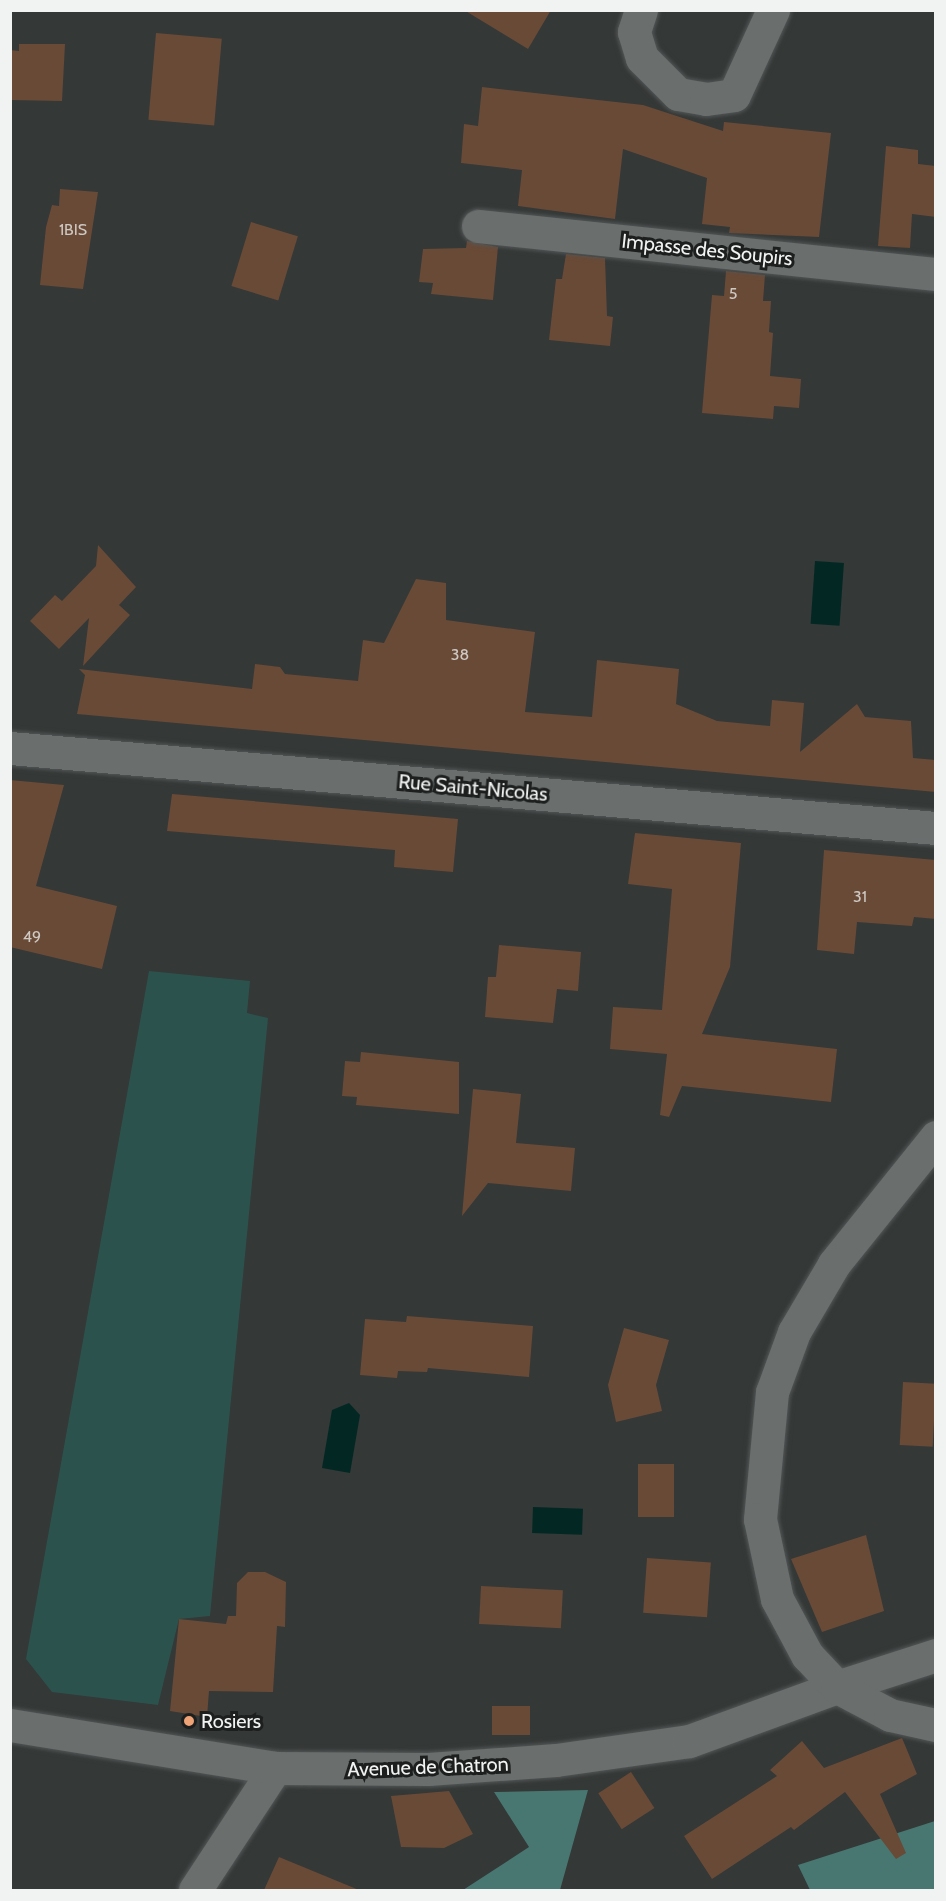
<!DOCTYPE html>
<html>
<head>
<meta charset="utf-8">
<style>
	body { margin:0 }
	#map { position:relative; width:946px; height:1901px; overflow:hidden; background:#343837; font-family:Cabin,sans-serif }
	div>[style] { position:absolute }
	.green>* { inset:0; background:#2c524d }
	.forest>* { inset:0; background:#487771 }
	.water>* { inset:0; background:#032824; transform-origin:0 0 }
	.building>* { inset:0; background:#694a37; transform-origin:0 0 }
	.roads { filter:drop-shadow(0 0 2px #535656) drop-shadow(0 0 2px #535656) }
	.minor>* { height:33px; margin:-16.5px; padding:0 16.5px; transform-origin:16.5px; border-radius:16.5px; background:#6a6f6e }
	.tertiary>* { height:33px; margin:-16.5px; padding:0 16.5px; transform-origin:16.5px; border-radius:16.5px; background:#6a6f6e }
	.secondary>* { height:33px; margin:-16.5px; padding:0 16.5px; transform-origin:16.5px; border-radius:16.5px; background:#6a6f6e }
	.dots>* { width:16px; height:16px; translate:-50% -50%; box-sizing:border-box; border:3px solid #1d1f1f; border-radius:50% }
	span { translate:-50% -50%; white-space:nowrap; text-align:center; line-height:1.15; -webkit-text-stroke:6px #1d1f1f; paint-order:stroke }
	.number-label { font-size:16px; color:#cfc9c4 }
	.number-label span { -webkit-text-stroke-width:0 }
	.street-label { font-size:20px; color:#f1f3f3 }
	.poi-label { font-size:20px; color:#f1f3f3 }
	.left { translate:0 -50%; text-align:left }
	.frame { position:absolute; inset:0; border:12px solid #f1f3f3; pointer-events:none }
</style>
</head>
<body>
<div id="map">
	<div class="green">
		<i style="clip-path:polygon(149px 971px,250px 981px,247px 1013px,268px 1018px,210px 1616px,179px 1619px,158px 1705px,52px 1692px,26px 1659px)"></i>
	</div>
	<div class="forest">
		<i style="clip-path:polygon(588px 1790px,560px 1890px,463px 1890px,529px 1847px,494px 1792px)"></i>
		<i style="clip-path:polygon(935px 1821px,935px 1890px,810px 1890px,798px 1865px)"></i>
	</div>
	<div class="water">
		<i style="left:815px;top:561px;width:29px;height:63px;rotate:4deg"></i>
		<i style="clip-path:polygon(349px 1403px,360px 1415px,350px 1473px,322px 1468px,332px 1410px)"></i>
		<i style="left:533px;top:1507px;width:50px;height:26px;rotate:2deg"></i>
	</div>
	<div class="building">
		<i style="clip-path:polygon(464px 10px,551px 10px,528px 49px)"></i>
		<i style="left:156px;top:33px;width:66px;height:87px;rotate:5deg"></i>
		<i style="clip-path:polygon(19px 44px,65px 44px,62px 101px,10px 100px,10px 50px,19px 51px)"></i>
		<i style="clip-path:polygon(482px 87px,643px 105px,723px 131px,724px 122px,831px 133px,819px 237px,729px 233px,730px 227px,702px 224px,707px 178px,623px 149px,615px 219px,518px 206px,522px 170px,461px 163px,464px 124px,478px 126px)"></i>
		<i style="clip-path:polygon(886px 146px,918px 150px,918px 164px,936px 166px,936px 217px,912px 214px,910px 248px,878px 246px)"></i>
		<i style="clip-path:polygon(60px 189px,98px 192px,83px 289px,40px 285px,46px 227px,52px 205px,59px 206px)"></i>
		<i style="left:251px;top:222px;width:49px;height:67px;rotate:17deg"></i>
		<i style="clip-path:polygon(467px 241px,498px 247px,493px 300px,431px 294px,433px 283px,419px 282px,423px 249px,466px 248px)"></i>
		<i style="clip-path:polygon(566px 254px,605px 258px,607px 316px,613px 317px,610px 346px,549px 340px,556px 279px,562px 279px)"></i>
		<i style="clip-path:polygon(726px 271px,765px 275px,763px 301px,771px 301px,769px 332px,773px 333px,770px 376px,801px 379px,799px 408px,774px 406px,773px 419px,702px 413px,712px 295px,724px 296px)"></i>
		<i style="clip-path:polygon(98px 545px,136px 587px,119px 605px,130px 615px,83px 666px,89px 618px,59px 649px,30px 621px,55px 595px,62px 601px,96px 566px)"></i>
		<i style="clip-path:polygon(416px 579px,446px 583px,446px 620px,535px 632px,525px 712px,592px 717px,597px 660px,679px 669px,676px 704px,717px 721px,770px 726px,772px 700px,804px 703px,800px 752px,857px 704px,865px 717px,911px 721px,913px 758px,936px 760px,936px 792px,77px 714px,85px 675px,79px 669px,252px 689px,255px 664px,280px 667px,285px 674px,358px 681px,363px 640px,384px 643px)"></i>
		<i style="clip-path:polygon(10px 780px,64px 785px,36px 886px,117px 906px,102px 969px,10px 947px)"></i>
		<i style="clip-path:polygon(172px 794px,458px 819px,453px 872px,394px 867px,395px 850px,167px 831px)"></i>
		<i style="clip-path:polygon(635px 833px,741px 843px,730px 967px,702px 1034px,837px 1049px,831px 1102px,682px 1086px,669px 1117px,660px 1115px,667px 1054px,610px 1049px,613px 1007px,662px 1010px,672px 889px,628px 884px)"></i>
		<i style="clip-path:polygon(824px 850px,936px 860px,936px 919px,914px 917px,912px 926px,857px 922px,854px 954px,817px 950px)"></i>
		<i style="clip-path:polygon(499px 945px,581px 952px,578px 991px,557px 989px,553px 1023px,485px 1017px,488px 977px,496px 977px)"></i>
		<i style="clip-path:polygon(361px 1052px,459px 1062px,459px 1114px,356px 1105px,357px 1097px,342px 1096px,345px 1061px,360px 1062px)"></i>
		<i style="clip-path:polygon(473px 1089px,521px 1094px,516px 1143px,575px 1148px,571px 1191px,488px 1183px,462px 1216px)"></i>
		<i style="clip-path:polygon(407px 1316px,533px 1326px,529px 1377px,428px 1368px,427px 1372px,398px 1371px,397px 1378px,360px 1375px,365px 1319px,406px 1322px)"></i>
		<i style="clip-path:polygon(624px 1328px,669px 1340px,656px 1385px,662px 1411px,616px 1422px,608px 1385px)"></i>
		<i style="left:903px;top:1382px;width:33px;height:63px;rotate:3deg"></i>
		<i style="left:638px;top:1464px;width:36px;height:53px"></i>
		<i style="clip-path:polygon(866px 1535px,884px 1611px,822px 1632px,791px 1559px)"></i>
		<i style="left:647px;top:1558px;width:64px;height:55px;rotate:4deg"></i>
		<i style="clip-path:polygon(248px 1572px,265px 1572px,286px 1582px,285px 1627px,277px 1626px,273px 1692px,209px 1691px,207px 1717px,170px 1711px,179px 1619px,226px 1624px,228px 1616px,236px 1616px,237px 1583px)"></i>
		<i style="left:481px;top:1586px;width:82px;height:38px;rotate:3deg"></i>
		<i style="left:492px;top:1706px;width:38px;height:29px"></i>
		<i style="clip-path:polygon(902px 1738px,917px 1774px,880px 1794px,906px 1853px,896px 1859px,845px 1792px,794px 1830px,791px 1827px,712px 1879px,684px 1836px,777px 1776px,770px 1770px,802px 1741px,824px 1768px)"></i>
		<i style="left:631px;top:1772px;width:43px;height:39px;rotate:57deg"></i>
		<i style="clip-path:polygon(449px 1791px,473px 1834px,444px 1848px,401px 1847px,391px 1796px)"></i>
		<i style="clip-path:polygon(279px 1857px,359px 1890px,264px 1890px)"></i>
	</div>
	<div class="roads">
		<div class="minor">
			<i style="left:641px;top:10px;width:23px;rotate:108deg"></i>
			<i style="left:634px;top:32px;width:27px;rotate:73deg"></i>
			<i style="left:642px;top:58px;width:51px;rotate:45deg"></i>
			<i style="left:678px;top:94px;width:28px;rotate:10deg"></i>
			<i style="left:706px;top:99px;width:28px;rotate:-8deg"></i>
			<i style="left:734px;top:95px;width:94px;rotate:-65.4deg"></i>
			<i style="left:478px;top:226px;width:461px;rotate:6deg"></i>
			<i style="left:10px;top:748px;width:929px;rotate:4.94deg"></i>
			<i style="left:837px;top:1687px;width:104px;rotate:-17.9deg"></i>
			<i style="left:195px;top:1890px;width:146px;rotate:-56.7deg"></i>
		</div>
		<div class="tertiary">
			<i style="left:10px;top:1725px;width:268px;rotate:9.2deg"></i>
			<i style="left:275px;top:1768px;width:153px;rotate:0.4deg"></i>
			<i style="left:428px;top:1769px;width:128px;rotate:-4deg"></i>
			<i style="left:556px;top:1760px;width:134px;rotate:-8.1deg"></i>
			<i style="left:689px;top:1741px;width:158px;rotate:-20deg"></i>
		</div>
		<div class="secondary">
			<i style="left:936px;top:1137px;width:163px;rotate:128.8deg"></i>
			<i style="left:834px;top:1264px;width:79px;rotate:120.5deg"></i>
			<i style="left:794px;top:1332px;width:64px;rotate:110.1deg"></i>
			<i style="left:772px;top:1392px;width:128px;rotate:95.4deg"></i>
			<i style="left:760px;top:1519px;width:82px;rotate:78deg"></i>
			<i style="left:777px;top:1599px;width:64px;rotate:61.8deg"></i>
			<i style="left:807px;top:1655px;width:44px;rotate:46.8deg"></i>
			<i style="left:837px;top:1687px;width:60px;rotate:27.8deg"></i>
			<i style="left:890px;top:1715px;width:47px;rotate:12.3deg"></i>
		</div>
	</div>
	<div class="dots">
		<i style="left:189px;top:1721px;background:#efa377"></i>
	</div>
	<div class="number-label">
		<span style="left:73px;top:230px">1BIS</span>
		<span style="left:733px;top:294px">5</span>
		<span style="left:460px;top:655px">38</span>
		<span style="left:860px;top:897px">31</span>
		<span style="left:32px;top:937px">49</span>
	</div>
	<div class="street-label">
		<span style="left:707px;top:250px;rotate:6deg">Impasse des Soupirs</span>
		<span style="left:473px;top:788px;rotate:5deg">Rue Saint-Nicolas</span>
		<span style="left:428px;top:1767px;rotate:-2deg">Avenue de Chatron</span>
	</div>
	<div class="poi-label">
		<span class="left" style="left:201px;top:1721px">Rosiers</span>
	</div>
	<div class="frame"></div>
</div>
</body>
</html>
